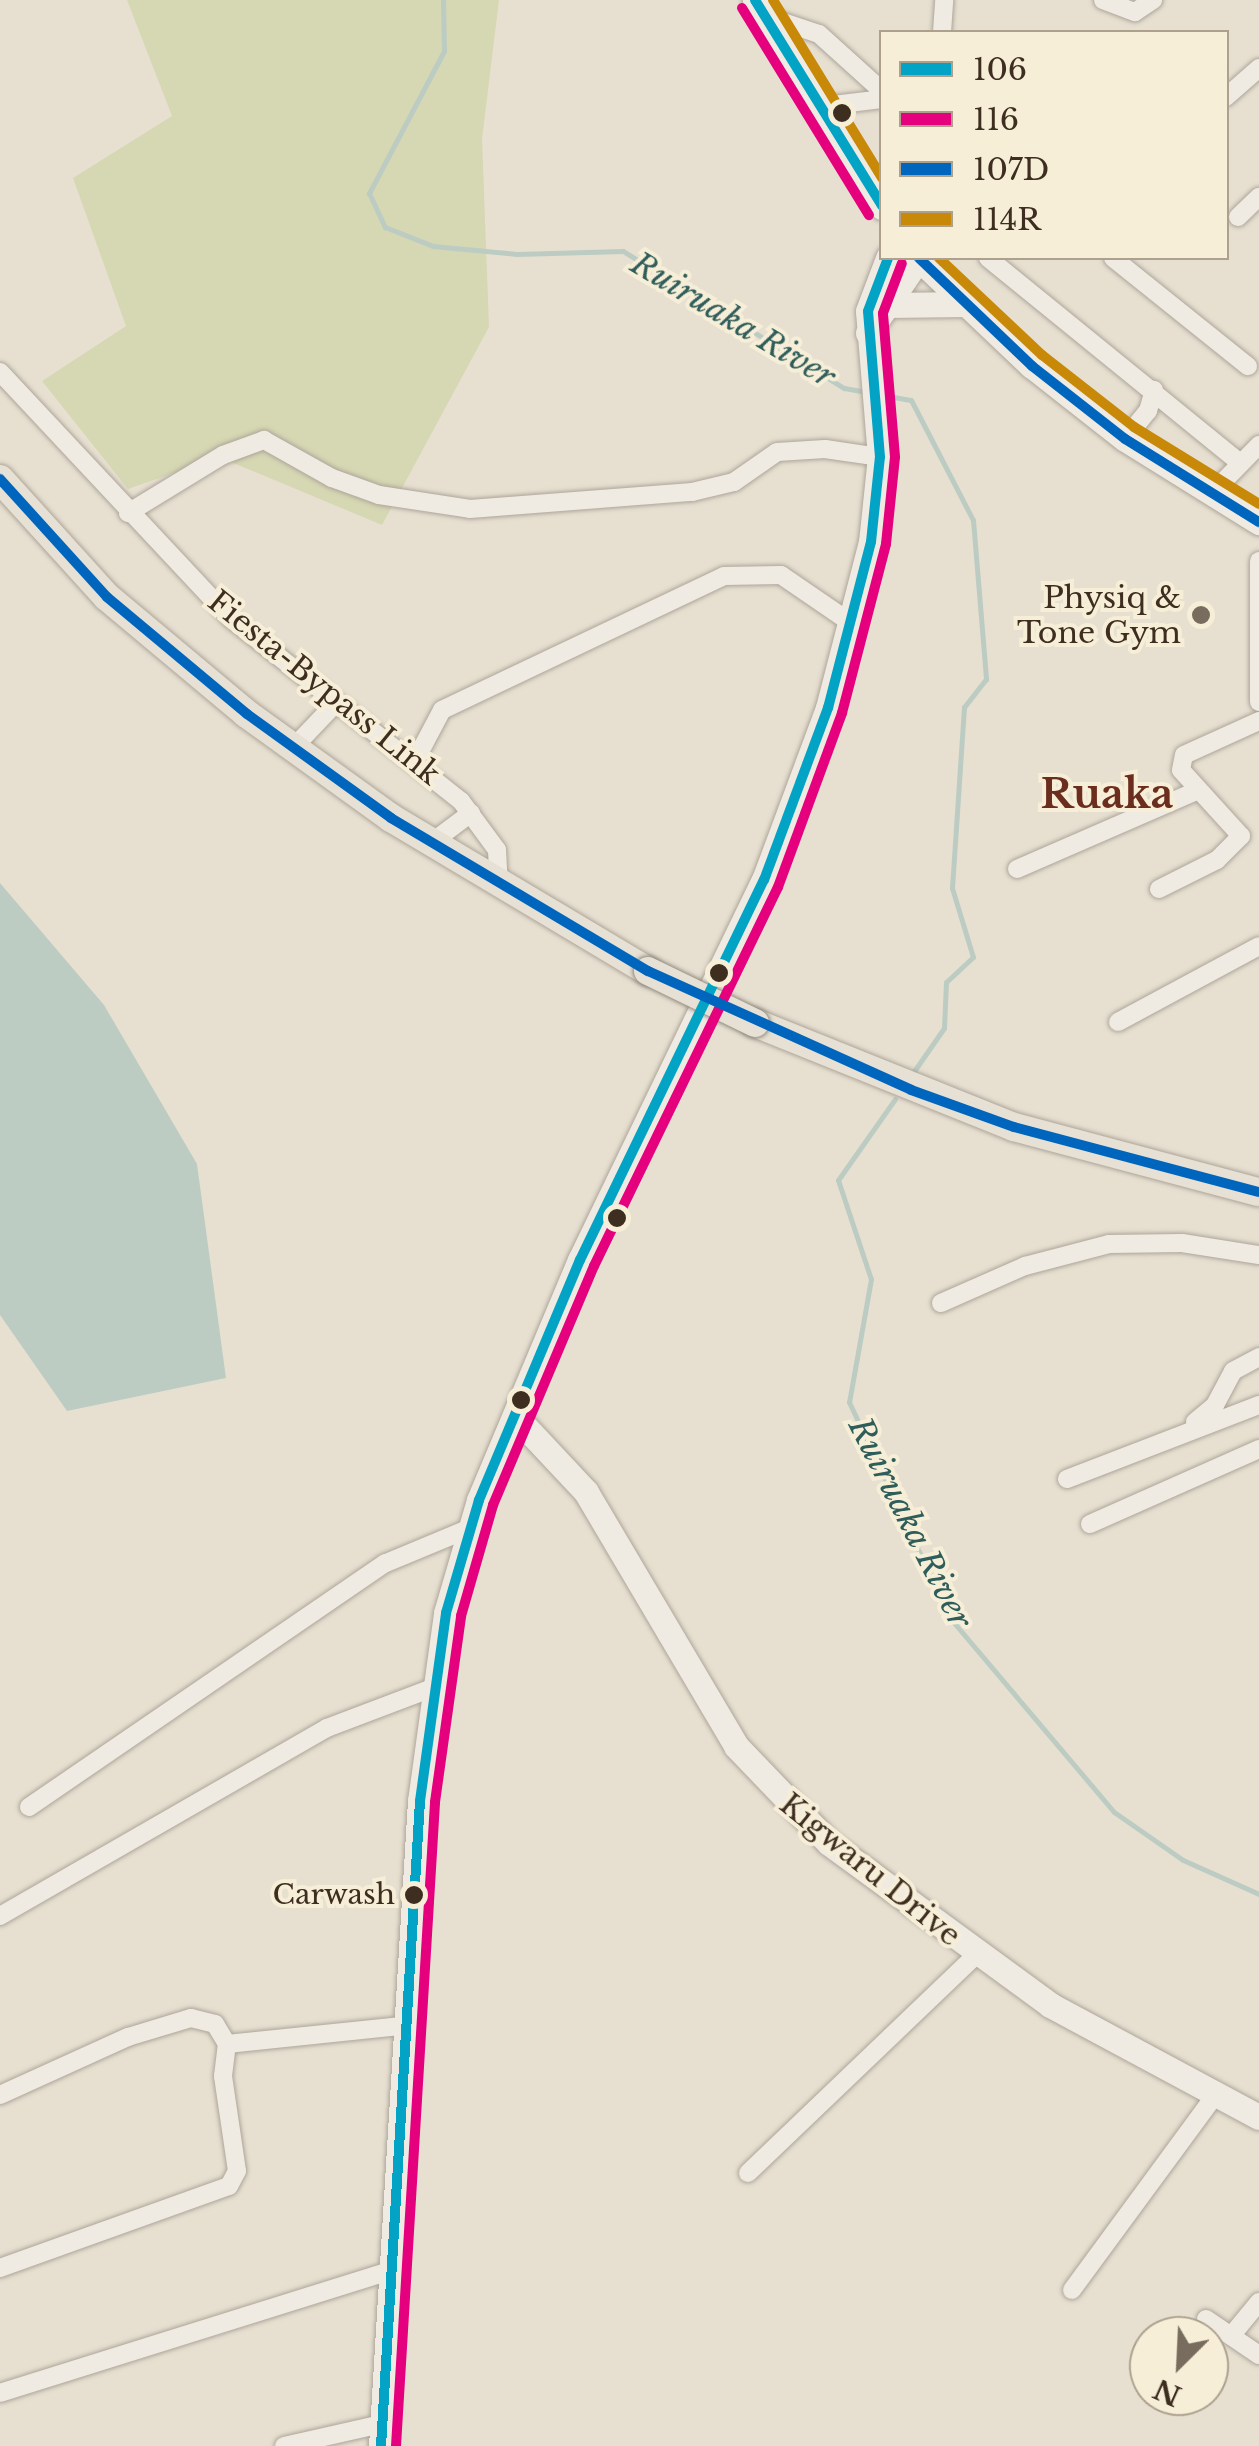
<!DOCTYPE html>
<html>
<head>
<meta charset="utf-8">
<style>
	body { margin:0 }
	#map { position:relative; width:1259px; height:2446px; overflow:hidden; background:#e7e0d1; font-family:"Libre Baskerville",serif }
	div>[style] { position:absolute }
	.green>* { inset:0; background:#d6d7b3 }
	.water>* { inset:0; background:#bcccc2 }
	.stream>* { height:5px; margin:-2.5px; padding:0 2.5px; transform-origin:2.5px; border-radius:2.5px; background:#bcccc2 }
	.roads { filter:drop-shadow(0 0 2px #ada599) drop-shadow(0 0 2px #ada599) }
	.street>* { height:18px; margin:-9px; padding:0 9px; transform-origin:9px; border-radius:9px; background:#efebe3 }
	.secondary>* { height:25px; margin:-12.5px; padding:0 12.5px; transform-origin:12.5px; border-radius:12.5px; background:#efebe3 }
	.primary>* { height:28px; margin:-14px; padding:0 14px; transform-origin:14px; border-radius:14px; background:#e6e1d4 }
	.bridges { filter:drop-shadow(0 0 2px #928b80) drop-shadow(0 0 2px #928b80) }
	.primary-bridge>* { height:28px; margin:-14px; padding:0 14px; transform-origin:14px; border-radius:14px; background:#e6e1d4 }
	.bus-1>* { height:10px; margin:-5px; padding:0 5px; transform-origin:5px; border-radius:5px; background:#03a3c5 }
	.bus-2>* { height:10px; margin:-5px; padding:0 5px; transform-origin:5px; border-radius:5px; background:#e5007d }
	.bus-3>* { height:10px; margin:-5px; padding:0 5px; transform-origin:5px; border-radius:5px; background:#0065bd }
	.bus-4>* { height:10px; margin:-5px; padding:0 5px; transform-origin:5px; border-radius:5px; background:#c88808 }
	.dots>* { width:28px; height:28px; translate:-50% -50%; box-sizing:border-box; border:5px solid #f7eed8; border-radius:50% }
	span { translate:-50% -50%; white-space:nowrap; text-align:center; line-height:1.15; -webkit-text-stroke:8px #f7eed8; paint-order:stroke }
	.bus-label { font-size:28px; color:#3d2e20 }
	.right { translate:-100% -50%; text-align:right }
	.poi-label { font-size:30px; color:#3d2e20 }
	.street-label { font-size:30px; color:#3d2e20 }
	.water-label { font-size:32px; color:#2f5d5a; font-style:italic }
	.district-label { font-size:40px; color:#6b2e1e; font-weight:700 }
	.legend { position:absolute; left:879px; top:30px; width:350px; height:230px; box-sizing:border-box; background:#f7eed8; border:2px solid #ada18e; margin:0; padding:12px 18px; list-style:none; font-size:30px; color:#3d2e20 }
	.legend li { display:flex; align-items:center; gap:20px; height:50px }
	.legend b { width:50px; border:2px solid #ada18e }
	.north { position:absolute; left:1129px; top:2316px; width:100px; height:100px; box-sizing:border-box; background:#f7eed8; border:2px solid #ada18e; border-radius:50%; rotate:204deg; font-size:28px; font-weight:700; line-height:40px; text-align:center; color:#3d2e20 }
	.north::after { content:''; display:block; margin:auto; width:35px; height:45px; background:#786c5e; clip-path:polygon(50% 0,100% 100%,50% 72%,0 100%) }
</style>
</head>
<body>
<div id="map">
	<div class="green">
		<i style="clip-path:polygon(127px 0,499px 0,482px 139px,489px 327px,382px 525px,219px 457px,128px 489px,42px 381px,126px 326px,73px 178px,172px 116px)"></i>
	</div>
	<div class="water">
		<i style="clip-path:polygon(0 883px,104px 1005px,197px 1164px,226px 1378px,67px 1411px,0 1315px)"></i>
	</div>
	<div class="stream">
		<i style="left:443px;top:0;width:51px;rotate:88.9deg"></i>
		<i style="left:444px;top:51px;width:161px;rotate:117.8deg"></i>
		<i style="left:369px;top:193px;width:38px;rotate:65deg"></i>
		<i style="left:385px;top:227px;width:52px;rotate:21.6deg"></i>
		<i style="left:433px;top:246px;width:84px;rotate:5.4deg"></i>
		<i style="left:517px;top:254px;width:106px;rotate:-1.6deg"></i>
		<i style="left:623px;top:251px;width:260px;rotate:31.8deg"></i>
		<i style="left:844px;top:388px;width:23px;rotate:10deg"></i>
		<i style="left:882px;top:395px;width:29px;rotate:10deg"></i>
		<i style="left:911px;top:400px;width:135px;rotate:62.7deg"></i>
		<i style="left:973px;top:520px;width:160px;rotate:85.3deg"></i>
		<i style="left:986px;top:679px;width:36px;rotate:128deg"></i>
		<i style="left:964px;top:707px;width:181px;rotate:93.8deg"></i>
		<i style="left:952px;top:888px;width:72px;rotate:73.1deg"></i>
		<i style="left:973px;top:957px;width:37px;rotate:137deg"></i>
		<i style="left:946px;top:982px;width:46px;rotate:92.5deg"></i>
		<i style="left:944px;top:1028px;width:56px;rotate:124.8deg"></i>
		<i style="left:895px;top:1099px;width:99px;rotate:125.1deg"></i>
		<i style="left:838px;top:1180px;width:104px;rotate:71.6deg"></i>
		<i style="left:871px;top:1279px;width:125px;rotate:100.1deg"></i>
		<i style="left:849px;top:1402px;width:238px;rotate:64.9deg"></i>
		<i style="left:950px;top:1618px;width:254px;rotate:49.8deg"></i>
		<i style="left:1114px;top:1812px;width:84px;rotate:34.8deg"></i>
		<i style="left:1183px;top:1860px;width:83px;rotate:24.1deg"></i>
	</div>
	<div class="roads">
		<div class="street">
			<i style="left:1103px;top:0;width:34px;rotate:21deg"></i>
			<i style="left:1135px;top:12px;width:22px;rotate:-34deg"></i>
			<i style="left:762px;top:15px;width:60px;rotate:18.4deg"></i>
			<i style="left:819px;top:34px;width:85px;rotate:42.1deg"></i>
			<i style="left:942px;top:32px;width:32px;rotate:-86deg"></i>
			<i style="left:1226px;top:97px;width:44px;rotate:-41.3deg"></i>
			<i style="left:816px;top:107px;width:66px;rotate:-6.9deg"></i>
			<i style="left:1238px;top:217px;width:29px;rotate:-44deg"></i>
			<i style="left:988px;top:258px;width:325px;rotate:39.1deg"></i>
			<i style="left:1113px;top:258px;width:173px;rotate:38.7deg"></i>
			<i style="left:0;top:372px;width:337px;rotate:46.9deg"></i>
			<i style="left:230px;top:618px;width:295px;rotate:38.4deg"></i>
			<i style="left:461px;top:801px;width:61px;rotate:53.7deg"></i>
			<i style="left:497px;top:850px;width:36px;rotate:87deg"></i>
			<i style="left:1125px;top:439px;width:36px;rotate:-51deg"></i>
			<i style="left:1148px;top:411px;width:22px;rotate:-74deg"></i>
			<i style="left:1211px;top:494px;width:69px;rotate:-45.6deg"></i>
			<i style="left:128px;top:513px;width:111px;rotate:-31.4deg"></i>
			<i style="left:223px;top:455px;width:44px;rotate:-20.1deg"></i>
			<i style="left:264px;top:440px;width:78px;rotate:29.2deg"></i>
			<i style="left:332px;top:478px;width:50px;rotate:19.9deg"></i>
			<i style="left:379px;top:495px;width:92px;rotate:8.7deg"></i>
			<i style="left:470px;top:509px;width:223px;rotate:-4.4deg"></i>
			<i style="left:692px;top:492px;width:43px;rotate:-13.4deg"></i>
			<i style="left:734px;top:482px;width:52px;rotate:-34.9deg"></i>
			<i style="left:777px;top:452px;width:48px;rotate:-3.6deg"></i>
			<i style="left:825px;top:449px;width:56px;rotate:8.3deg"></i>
			<i style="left:1259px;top:561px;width:141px;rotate:90deg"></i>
			<i style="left:293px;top:748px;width:59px;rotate:-46.4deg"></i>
			<i style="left:415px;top:761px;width:58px;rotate:-62.1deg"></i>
			<i style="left:442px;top:710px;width:312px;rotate:-25.4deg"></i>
			<i style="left:724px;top:576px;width:57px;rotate:-1deg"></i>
			<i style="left:781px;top:575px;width:85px;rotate:34.4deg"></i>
			<i style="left:431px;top:843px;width:50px;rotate:-36.9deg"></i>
			<i style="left:1017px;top:869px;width:198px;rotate:-23.5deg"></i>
			<i style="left:1159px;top:889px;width:65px;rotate:-26.6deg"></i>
			<i style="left:1217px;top:860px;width:34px;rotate:-45deg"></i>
			<i style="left:1241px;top:836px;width:89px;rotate:-132.3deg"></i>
			<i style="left:1181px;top:770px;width:15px;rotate:-79deg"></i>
			<i style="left:1184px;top:755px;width:82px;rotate:-24.4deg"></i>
			<i style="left:1118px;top:1022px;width:160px;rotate:-28.3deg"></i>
			<i style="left:941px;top:1303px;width:92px;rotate:-23.8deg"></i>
			<i style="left:1025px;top:1266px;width:87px;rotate:-14.7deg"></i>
			<i style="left:1109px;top:1244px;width:73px;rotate:-0.8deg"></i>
			<i style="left:1182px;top:1243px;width:78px;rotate:8.9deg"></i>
			<i style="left:1195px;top:1422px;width:26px;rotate:-40deg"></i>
			<i style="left:1215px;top:1405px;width:38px;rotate:-62deg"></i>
			<i style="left:1233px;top:1371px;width:30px;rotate:-28deg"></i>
			<i style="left:1067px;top:1479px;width:206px;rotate:-21.1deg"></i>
			<i style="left:1090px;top:1524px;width:185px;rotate:-23.9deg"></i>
			<i style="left:29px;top:1807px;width:432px;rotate:-34.4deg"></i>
			<i style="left:386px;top:1563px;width:91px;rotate:-22.6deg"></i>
			<i style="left:0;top:1916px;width:377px;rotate:-29.9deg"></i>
			<i style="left:327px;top:1728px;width:116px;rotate:-20.8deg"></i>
			<i style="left:0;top:2095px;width:141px;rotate:-24.4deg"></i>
			<i style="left:128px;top:2037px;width:66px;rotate:-16.8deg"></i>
			<i style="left:191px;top:2018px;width:25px;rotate:14deg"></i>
			<i style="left:215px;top:2024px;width:23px;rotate:59deg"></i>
			<i style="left:227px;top:2044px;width:176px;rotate:-5.9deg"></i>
			<i style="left:748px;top:2173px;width:314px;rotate:-43.7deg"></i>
			<i style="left:0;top:2268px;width:243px;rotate:-19.7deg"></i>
			<i style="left:229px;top:2186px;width:17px;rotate:-62deg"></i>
			<i style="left:237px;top:2171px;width:96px;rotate:-98.4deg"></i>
			<i style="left:223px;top:2076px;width:32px;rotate:-83deg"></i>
			<i style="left:1072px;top:2290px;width:242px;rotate:-53.7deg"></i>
			<i style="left:1206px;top:2319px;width:64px;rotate:34.2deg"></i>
			<i style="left:1231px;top:2336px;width:44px;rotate:-50.5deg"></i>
			<i style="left:0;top:2393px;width:408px;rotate:-17.4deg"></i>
			<i style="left:284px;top:2446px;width:100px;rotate:-12.7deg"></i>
		</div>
		<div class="secondary">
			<i style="left:755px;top:0;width:243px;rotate:58.5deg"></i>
			<i style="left:918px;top:258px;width:157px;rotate:43.5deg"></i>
			<i style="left:1032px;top:366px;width:118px;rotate:38.1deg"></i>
			<i style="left:1125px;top:439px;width:158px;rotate:31.8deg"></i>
			<i style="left:888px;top:305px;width:79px;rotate:-0.7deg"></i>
			<i style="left:868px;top:333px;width:91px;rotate:-55.8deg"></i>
			<i style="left:515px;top:1416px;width:104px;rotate:46.9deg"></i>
			<i style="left:586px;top:1492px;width:295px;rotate:59.4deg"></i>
			<i style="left:736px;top:1746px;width:134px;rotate:46.2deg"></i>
			<i style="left:829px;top:1843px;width:274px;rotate:36.2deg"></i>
			<i style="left:1050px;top:2005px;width:237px;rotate:28.2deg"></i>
			<i style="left:381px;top:2446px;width:646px;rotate:-86.54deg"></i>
			<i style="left:420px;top:1801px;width:190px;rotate:-82.1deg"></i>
			<i style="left:446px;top:1613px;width:118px;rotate:-73.7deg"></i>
			<i style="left:479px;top:1500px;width:260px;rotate:-67.2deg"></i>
			<i style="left:580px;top:1260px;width:422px;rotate:-64.2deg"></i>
			<i style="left:764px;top:880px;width:184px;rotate:-69.6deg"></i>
			<i style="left:828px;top:708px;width:171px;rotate:-75.5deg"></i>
			<i style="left:871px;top:542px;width:85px;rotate:-84deg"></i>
			<i style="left:880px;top:457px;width:146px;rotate:-94.7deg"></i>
			<i style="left:868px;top:311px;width:57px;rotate:-69.3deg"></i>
		</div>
		<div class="primary">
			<i style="left:0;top:479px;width:159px;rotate:47.8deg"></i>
			<i style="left:107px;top:597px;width:182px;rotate:39.9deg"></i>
			<i style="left:247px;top:714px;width:178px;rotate:35.8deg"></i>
			<i style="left:391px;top:818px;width:299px;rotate:30.8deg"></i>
			<i style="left:755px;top:1023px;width:279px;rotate:21.9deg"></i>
			<i style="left:1014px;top:1127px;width:253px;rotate:14.9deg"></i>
		</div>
	</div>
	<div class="bridges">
		<div class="primary-bridge">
			<i style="left:648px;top:971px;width:119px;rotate:25.9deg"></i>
		</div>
	</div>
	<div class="bus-1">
		<i style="left:755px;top:0;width:242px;rotate:58.3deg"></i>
		<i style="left:381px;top:2446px;width:646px;rotate:-86.54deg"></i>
		<i style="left:420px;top:1801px;width:190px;rotate:-82.1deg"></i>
		<i style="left:446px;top:1613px;width:118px;rotate:-73.7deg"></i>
		<i style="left:479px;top:1500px;width:260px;rotate:-67.2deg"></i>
		<i style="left:580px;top:1260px;width:422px;rotate:-64.2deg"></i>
		<i style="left:764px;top:880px;width:184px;rotate:-69.6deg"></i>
		<i style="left:828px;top:708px;width:171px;rotate:-75.5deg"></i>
		<i style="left:871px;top:542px;width:85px;rotate:-84deg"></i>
		<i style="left:880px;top:457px;width:146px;rotate:-94.7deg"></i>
		<i style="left:868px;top:311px;width:57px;rotate:-69.3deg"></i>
	</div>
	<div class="bus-2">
		<i style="left:742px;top:8px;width:243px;rotate:58.5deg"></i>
		<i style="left:396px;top:2446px;width:645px;rotate:-86.53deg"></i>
		<i style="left:435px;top:1802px;width:188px;rotate:-82deg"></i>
		<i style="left:461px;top:1616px;width:116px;rotate:-73.9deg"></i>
		<i style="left:493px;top:1505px;width:259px;rotate:-67.1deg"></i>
		<i style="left:594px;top:1266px;width:421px;rotate:-64.1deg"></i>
		<i style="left:778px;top:887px;width:185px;rotate:-69.8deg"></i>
		<i style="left:842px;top:713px;width:175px;rotate:-75.4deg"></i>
		<i style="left:886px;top:544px;width:87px;rotate:-84.1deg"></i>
		<i style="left:895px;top:457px;width:144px;rotate:-94.8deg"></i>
		<i style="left:883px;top:313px;width:53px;rotate:-69.2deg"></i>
	</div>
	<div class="bus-3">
		<i style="left:919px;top:258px;width:156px;rotate:43.7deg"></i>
		<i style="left:1032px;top:366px;width:118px;rotate:38.1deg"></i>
		<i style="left:1125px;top:439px;width:158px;rotate:31.8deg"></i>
		<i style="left:0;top:479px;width:159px;rotate:47.8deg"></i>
		<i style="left:107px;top:597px;width:182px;rotate:39.9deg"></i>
		<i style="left:247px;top:714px;width:178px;rotate:35.8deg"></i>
		<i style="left:391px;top:818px;width:299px;rotate:30.8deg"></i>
		<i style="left:648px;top:971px;width:289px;rotate:24.3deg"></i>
		<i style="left:911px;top:1090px;width:109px;rotate:19.8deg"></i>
		<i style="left:1014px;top:1127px;width:253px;rotate:14.9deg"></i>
	</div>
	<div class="bus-4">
		<i style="left:773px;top:0;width:209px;rotate:58.5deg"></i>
		<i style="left:939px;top:258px;width:141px;rotate:43.3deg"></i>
		<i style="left:1042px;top:355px;width:117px;rotate:38deg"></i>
		<i style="left:1134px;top:427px;width:147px;rotate:31.6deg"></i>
	</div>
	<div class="dots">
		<i style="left:842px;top:113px;background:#3d2e20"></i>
		<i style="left:1201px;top:615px;background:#786c5e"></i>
		<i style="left:719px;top:973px;background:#3d2e20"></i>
		<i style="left:617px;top:1218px;background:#3d2e20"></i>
		<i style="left:521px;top:1400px;background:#3d2e20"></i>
		<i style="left:414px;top:1895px;background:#3d2e20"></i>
	</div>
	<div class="bus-label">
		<span class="right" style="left:395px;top:1895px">Carwash</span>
	</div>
	<div class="poi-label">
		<span class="right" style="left:1181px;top:615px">Physiq &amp;<br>Tone Gym</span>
	</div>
	<div class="street-label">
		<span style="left:324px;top:688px;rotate:39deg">Fiesta-Bypass Link</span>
		<span style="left:870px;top:1870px;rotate:39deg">Kigwaru Drive</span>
	</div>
	<div class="water-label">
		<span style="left:733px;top:320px;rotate:31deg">Ruiruaka River</span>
		<span style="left:910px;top:1523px;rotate:63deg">Ruiruaka River</span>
	</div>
	<div class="district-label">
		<span style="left:1107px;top:794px">Ruaka</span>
	</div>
	<ul class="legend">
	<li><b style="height:12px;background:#03a3c5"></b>106</li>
	<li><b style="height:12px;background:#e5007d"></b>116</li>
	<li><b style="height:12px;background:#0065bd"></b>107D</li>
	<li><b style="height:12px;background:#c88808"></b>114R</li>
	</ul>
	<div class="north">N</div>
</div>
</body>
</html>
